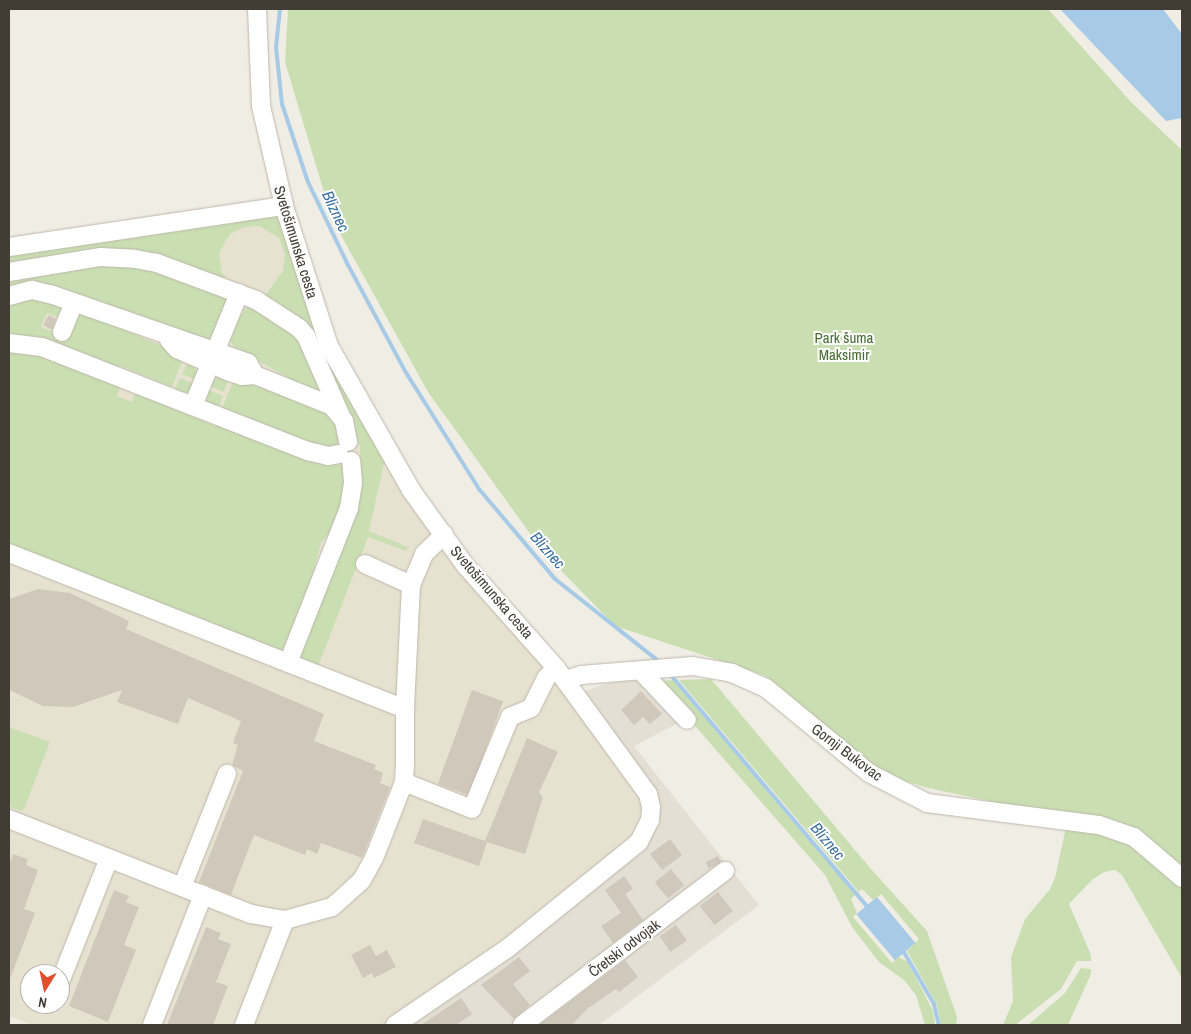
<!DOCTYPE html>
<html>
<head>
<meta charset="utf-8">
<style>
	body { margin:0 }
	#map { position:relative; width:1191px; height:1034px; overflow:hidden; background:#f0ede4; font-family:"Archivo Narrow",sans-serif }
	div>[style] { position:absolute }
	.residential>* { inset:0; background:#e3dfd3 }
	.education>* { inset:0; background:#e7e2d0 }
	.green>* { inset:0; background:#c9dfb2 }
	.water>* { inset:0; background:#a7cae6; transform-origin:0 0 }
	.stream>* { height:4px; margin:-2px; padding:0 2px; transform-origin:2px; border-radius:2px; background:#a7cae6 }
	.building>* { inset:0; background:#d0c9bb; transform-origin:0 0 }
	.roads { filter:drop-shadow(0 0 1px #bdb7ab) drop-shadow(0 0 1px #bdb7ab) }
	.minor>* { height:18px; margin:-9px; padding:0 9px; transform-origin:9px; border-radius:9px; background:#fff }
	span { translate:-50% -50%; white-space:nowrap; text-align:center; line-height:1.15; -webkit-text-stroke:4px #fff; paint-order:stroke }
	.street-label { font-size:15px; color:#413d35 }
	.park-label { font-size:15px; color:#446b30 }
	.water-label { font-size:16px; color:#3c719f; font-style:italic }
	.frame { position:absolute; inset:0; border:10px solid #413d35; pointer-events:none }
	.north { position:absolute; left:20px; top:964px; width:50px; height:50px; box-sizing:border-box; background:#fff; border:1px solid #b3b1ae; border-radius:50%; rotate:190deg; font-size:14px; font-weight:700; line-height:20px; text-align:center; color:#413d35 }
	.north::after { content:''; display:block; margin:auto; width:18px; height:22px; background:#df4f2c; clip-path:polygon(50% 0,100% 100%,50% 72%,0 100%) }
</style>
</head>
<body>
<div id="map">
	<div class="residential">
		<i style="clip-path:polygon(644px 679px,684px 720px,634px 746px,759px 905px,599px 1025px,377px 1025px,572px 696px,604px 684px)"></i>
	</div>
	<div class="education">
		<i style="clip-path:polygon(evenodd,280px 213px,326px 351px,426px 518px,572px 696px,644px 797px,647px 814px,637px 838px,535px 920px,378px 1025px,32px 1025px,9px 1016px,9px 252px,280px 213px,30px 974px,60px 974px,60px 1004px,30px 1004px,30px 974px)"></i>
	</div>
	<div class="green">
		<i style="clip-path:polygon(288px 9px,1048px 9px,1131px 102px,1182px 150px,1182px 978px,1122px 875px,1115px 870px,1104px 872px,1092px 880px,1069px 904px,1091px 955px,1091px 961px,1077px 961px,1061px 989px,1015px 1025px,1003px 1025px,1013px 1001px,1011px 957px,1025px 919px,1050px 889px,1055px 878px,1065px 832px,1065px 817px,928px 788px,873px 771px,766px 676px,615px 626px,544px 553px,428px 392px,332px 219px,285px 62px)"></i>
		<i style="clip-path:polygon(278px 208px,385px 459px,369px 531px,408px 547px,406px 551px,368px 537px,317px 669px,293px 659px,360px 483px,360px 447px,353px 423px,318px 355px,264px 297px,283px 271px,285px 255px,279px 238px,259px 226px,244px 227px,230px 234px,219px 253px,222px 274px,227px 276px,222px 281px,159px 259px,9px 268px,9px 252px)"></i>
		<i style="clip-path:polygon(116px 264px,149px 269px,229px 298px,212px 341px,185px 331px,163px 330px,25px 283px,9px 287px,9px 278px,90px 265px)"></i>
		<i style="clip-path:polygon(26px 297px,64px 305px,61px 319px,47px 313px,41px 327px,65px 337px,79px 310px,166px 348px,183px 359px,172px 387px,121px 366px,119px 370px,9px 335px,9px 306px)"></i>
		<i style="clip-path:polygon(246px 307px,252px 307px,297px 334px,322px 391px,319px 394px,302px 386px,233px 346px,229px 337px)"></i>
		<i style="clip-path:polygon(9px 348px,33px 351px,114px 384px,120px 387px,117px 396px,132px 402px,135px 393px,215px 426px,217px 422px,326px 464px,343px 465px,346px 499px,333px 529px,321px 543px,305px 600px,282px 654px,9px 545px)"></i>
		<i style="clip-path:polygon(188px 362px,196px 370px,197px 380px,182px 374px)"></i>
		<i style="clip-path:polygon(218px 377px,229px 377px,224px 392px,208px 385px)"></i>
		<i style="clip-path:polygon(180px 378px,195px 384px,189px 392px,174px 392px)"></i>
		<i style="clip-path:polygon(234px 379px,321px 407px,338px 425px,340px 438px,335px 448px,302px 443px,300px 438px,238px 414px,221px 411px)"></i>
		<i style="clip-path:polygon(206px 389px,223px 396px,218px 409px,207px 403px)"></i>
		<i style="clip-path:polygon(711px 679px,871px 869px,927px 931px,957px 1017px,956px 1025px,941px 1025px,937px 1005px,907px 951px,919px 939px,881px 894px,873px 900px,862px 889px,859px 892px,679px 680px)"></i>
		<i style="clip-path:polygon(673px 680px,855px 895px,851px 899px,857px 913px,853px 917px,892px 963px,899px 957px,908px 962px,933px 1011px,935px 1025px,925px 1025px,916px 995px,904px 980px,879px 962px,852px 927px,825px 875px,656px 681px)"></i>
		<i style="clip-path:polygon(9px 727px,50px 742px,24px 809px,21px 811px,9px 806px)"></i>
		<i style="clip-path:polygon(1081px 968px,1091px 969px,1091px 974px,1068px 1025px,1028px 1025px,1065px 993px)"></i>
	</div>
	<div class="water">
		<i style="clip-path:polygon(1060px 9px,1163px 9px,1182px 34px,1182px 118px,1166px 121px)"></i>
		<i style="left:877px;top:897px;width:60px;height:27px;rotate:50deg"></i>
	</div>
	<div class="stream">
		<i style="left:280px;top:9px;width:38px;rotate:96deg"></i>
		<i style="left:276px;top:47px;width:57px;rotate:84deg"></i>
		<i style="left:282px;top:104px;width:82px;rotate:71.6deg"></i>
		<i style="left:308px;top:182px;width:92px;rotate:64.3deg"></i>
		<i style="left:348px;top:265px;width:120px;rotate:61.7deg"></i>
		<i style="left:405px;top:371px;width:139px;rotate:57.9deg"></i>
		<i style="left:479px;top:489px;width:118px;rotate:49.8deg"></i>
		<i style="left:555px;top:579px;width:135px;rotate:38.4deg"></i>
		<i style="left:670px;top:674px;width:308px;rotate:49.7deg"></i>
		<i style="left:902px;top:949px;width:64px;rotate:59.8deg"></i>
		<i style="left:934px;top:1004px;width:22px;rotate:77deg"></i>
	</div>
	<div class="building">
		<i style="clip-path:polygon(49px 315px,56px 319px,52px 330px,43px 325px)"></i>
		<i style="clip-path:polygon(38px 589px,70px 593px,129px 621px,126px 629px,324px 714px,314px 741px,376px 765px,374px 769px,383px 773px,380px 783px,390px 787px,362px 858px,321px 843px,317px 854px,307px 849px,305px 855px,254px 835px,231px 895px,199px 882px,243px 771px,232px 765px,238px 745px,233px 743px,241px 721px,188px 698px,178px 724px,117px 702px,122px 690px,73px 707px,43px 706px,9px 690px,9px 599px)"></i>
		<i style="left:472px;top:690px;width:33px;height:100px;rotate:20deg"></i>
		<i style="clip-path:polygon(641px 691px,662px 714px,650px 724px,643px 717px,634px 725px,621px 710px)"></i>
		<i style="clip-path:polygon(527px 738px,558px 752px,539px 792px,543px 797px,525px 854px,487px 842px,479px 866px,414px 843px,423px 819px,485px 841px)"></i>
		<i style="left:670px;top:839px;width:20px;height:25px;rotate:53deg"></i>
		<i style="clip-path:polygon(13px 854px,28px 859px,26px 865px,38px 870px,24px 909px,35px 913px,10px 979px,9px 865px)"></i>
		<i style="left:718px;top:856px;width:7px;height:14px;rotate:63deg"></i>
		<i style="left:671px;top:869px;width:21px;height:21px;rotate:51deg"></i>
		<i style="clip-path:polygon(624px 876px,633px 889px,625px 894px,643px 920px,613px 943px,601px 926px,621px 913px,605px 890px)"></i>
		<i style="clip-path:polygon(114px 890px,129px 896px,126px 902px,139px 907px,124px 945px,136px 950px,108px 1022px,69px 1006px)"></i>
		<i style="left:718px;top:892px;width:24px;height:23px;rotate:52deg"></i>
		<i style="left:676px;top:925px;width:19px;height:20px;rotate:55deg"></i>
		<i style="clip-path:polygon(206px 927px,221px 933px,218px 939px,231px 944px,216px 982px,228px 986px,213px 1025px,167px 1025px)"></i>
		<i style="clip-path:polygon(370px 945px,376px 956px,387px 950px,396px 967px,374px 978px,372px 973px,363px 978px,351px 955px)"></i>
		<i style="clip-path:polygon(519px 957px,530px 971px,513px 984px,530px 1005px,514px 1019px,481px 985px)"></i>
		<i style="clip-path:polygon(625px 960px,638px 977px,619px 992px,616px 989px,587px 1009px,572px 1025px,539px 1025px)"></i>
		<i style="clip-path:polygon(461px 998px,472px 1014px,456px 1025px,421px 1025px)"></i>
	</div>
	<div class="roads">
		<div class="minor">
			<i style="left:257px;top:9px;width:97px;rotate:87.6deg"></i>
			<i style="left:261px;top:106px;width:103px;rotate:77deg"></i>
			<i style="left:284px;top:206px;width:147px;rotate:72.2deg"></i>
			<i style="left:329px;top:346px;width:166px;rotate:60.3deg"></i>
			<i style="left:411px;top:490px;width:92px;rotate:54.2deg"></i>
			<i style="left:465px;top:565px;width:137px;rotate:48.5deg"></i>
			<i style="left:556px;top:668px;width:156px;rotate:53.9deg"></i>
			<i style="left:648px;top:794px;width:13px;rotate:77deg"></i>
			<i style="left:651px;top:807px;width:13px;rotate:94deg"></i>
			<i style="left:650px;top:820px;width:25px;rotate:117deg"></i>
			<i style="left:639px;top:842px;width:169px;rotate:141deg"></i>
			<i style="left:508px;top:948px;width:137px;rotate:145.7deg"></i>
			<i style="left:9px;top:247px;width:278px;rotate:-8.5deg"></i>
			<i style="left:9px;top:272px;width:93px;rotate:-9.3deg"></i>
			<i style="left:101px;top:257px;width:34px;rotate:3deg"></i>
			<i style="left:135px;top:259px;width:22px;rotate:10deg"></i>
			<i style="left:157px;top:263px;width:106px;rotate:20.5deg"></i>
			<i style="left:256px;top:300px;width:51px;rotate:33.1deg"></i>
			<i style="left:299px;top:328px;width:11px;rotate:49deg"></i>
			<i style="left:306px;top:336px;width:85px;rotate:66.4deg"></i>
			<i style="left:9px;top:296px;width:24px;rotate:-15deg"></i>
			<i style="left:32px;top:290px;width:22px;rotate:13deg"></i>
			<i style="left:53px;top:295px;width:207px;rotate:19.2deg"></i>
			<i style="left:248px;top:363px;width:14px;rotate:60deg"></i>
			<i style="left:62px;top:332px;width:31px;rotate:-68deg"></i>
			<i style="left:169px;top:340px;width:12px;rotate:48deg"></i>
			<i style="left:177px;top:349px;width:55px;rotate:23.7deg"></i>
			<i style="left:227px;top:371px;width:16px;rotate:18deg"></i>
			<i style="left:242px;top:376px;width:13px;rotate:-4deg"></i>
			<i style="left:255px;top:375px;width:83px;rotate:21.9deg"></i>
			<i style="left:332px;top:406px;width:19px;rotate:51deg"></i>
			<i style="left:344px;top:421px;width:21px;rotate:79deg"></i>
			<i style="left:9px;top:343px;width:33px;rotate:7deg"></i>
			<i style="left:42px;top:347px;width:286px;rotate:21.4deg"></i>
			<i style="left:308px;top:451px;width:21px;rotate:14deg"></i>
			<i style="left:328px;top:456px;width:11px;rotate:-10deg"></i>
			<i style="left:193px;top:406px;width:122px;rotate:-67.8deg"></i>
			<i style="left:9px;top:553px;width:426px;rotate:21.5deg"></i>
			<i style="left:405px;top:709px;width:54px;rotate:90deg"></i>
			<i style="left:405px;top:763px;width:19px;rotate:93deg"></i>
			<i style="left:404px;top:782px;width:82px;rotate:111.5deg"></i>
			<i style="left:374px;top:858px;width:26px;rotate:119deg"></i>
			<i style="left:361px;top:881px;width:39px;rotate:138deg"></i>
			<i style="left:332px;top:907px;width:49px;rotate:164.5deg"></i>
			<i style="left:285px;top:920px;width:35px;rotate:-170deg"></i>
			<i style="left:251px;top:914px;width:260px;rotate:-158.6deg"></i>
			<i style="left:365px;top:564px;width:51px;rotate:24.5deg"></i>
			<i style="left:411px;top:585px;width:124px;rotate:92.8deg"></i>
			<i style="left:411px;top:585px;width:34px;rotate:-67deg"></i>
			<i style="left:424px;top:554px;width:28px;rotate:-44deg"></i>
			<i style="left:288px;top:663px;width:167px;rotate:-68.5deg"></i>
			<i style="left:349px;top:508px;width:26px;rotate:-81deg"></i>
			<i style="left:353px;top:482px;width:21px;rotate:-95deg"></i>
			<i style="left:641px;top:671px;width:67px;rotate:46.8deg"></i>
			<i style="left:565px;top:680px;width:17px;rotate:-17deg"></i>
			<i style="left:581px;top:675px;width:112px;rotate:-4.6deg"></i>
			<i style="left:693px;top:666px;width:40px;rotate:10deg"></i>
			<i style="left:732px;top:673px;width:37px;rotate:24deg"></i>
			<i style="left:766px;top:688px;width:134px;rotate:39.5deg"></i>
			<i style="left:869px;top:773px;width:65px;rotate:27.3deg"></i>
			<i style="left:927px;top:803px;width:173px;rotate:7.3deg"></i>
			<i style="left:1099px;top:825px;width:37px;rotate:19deg"></i>
			<i style="left:1134px;top:837px;width:63px;rotate:40.5deg"></i>
			<i style="left:404px;top:782px;width:73px;rotate:21.7deg"></i>
			<i style="left:472px;top:809px;width:100px;rotate:-67.6deg"></i>
			<i style="left:510px;top:717px;width:23px;rotate:-23deg"></i>
			<i style="left:531px;top:708px;width:34px;rotate:-63deg"></i>
			<i style="left:546px;top:678px;width:14px;rotate:-45deg"></i>
			<i style="left:182px;top:887px;width:122px;rotate:-68.3deg"></i>
			<i style="left:60px;top:982px;width:133px;rotate:-68.4deg"></i>
			<i style="left:152px;top:1025px;width:140px;rotate:-68.6deg"></i>
			<i style="left:244px;top:1025px;width:113px;rotate:-68.7deg"></i>
			<i style="left:522px;top:1025px;width:255px;rotate:-37.2deg"></i>
		</div>
	</div>
	<div class="street-label">
		<span style="left:296px;top:242px;rotate:73deg">Svetošimunska cesta</span>
		<span style="left:492px;top:592px;rotate:49deg">Svetošimunska cesta</span>
		<span style="left:847px;top:752px;rotate:37deg">Gornji Bukovac</span>
		<span style="left:624px;top:948px;rotate:-37deg">Čretski odvojak</span>
	</div>
	<div class="park-label">
		<span style="left:844px;top:346px">Park šuma<br>Maksimir</span>
	</div>
	<div class="water-label">
		<span style="left:336px;top:211px;rotate:65deg">Bliznec</span>
		<span style="left:548px;top:550px;rotate:49deg">Bliznec</span>
		<span style="left:828px;top:841px;rotate:50deg">Bliznec</span>
	</div>
	<div class="frame"></div>
	<div class="north">N</div>
</div>
</body>
</html>
